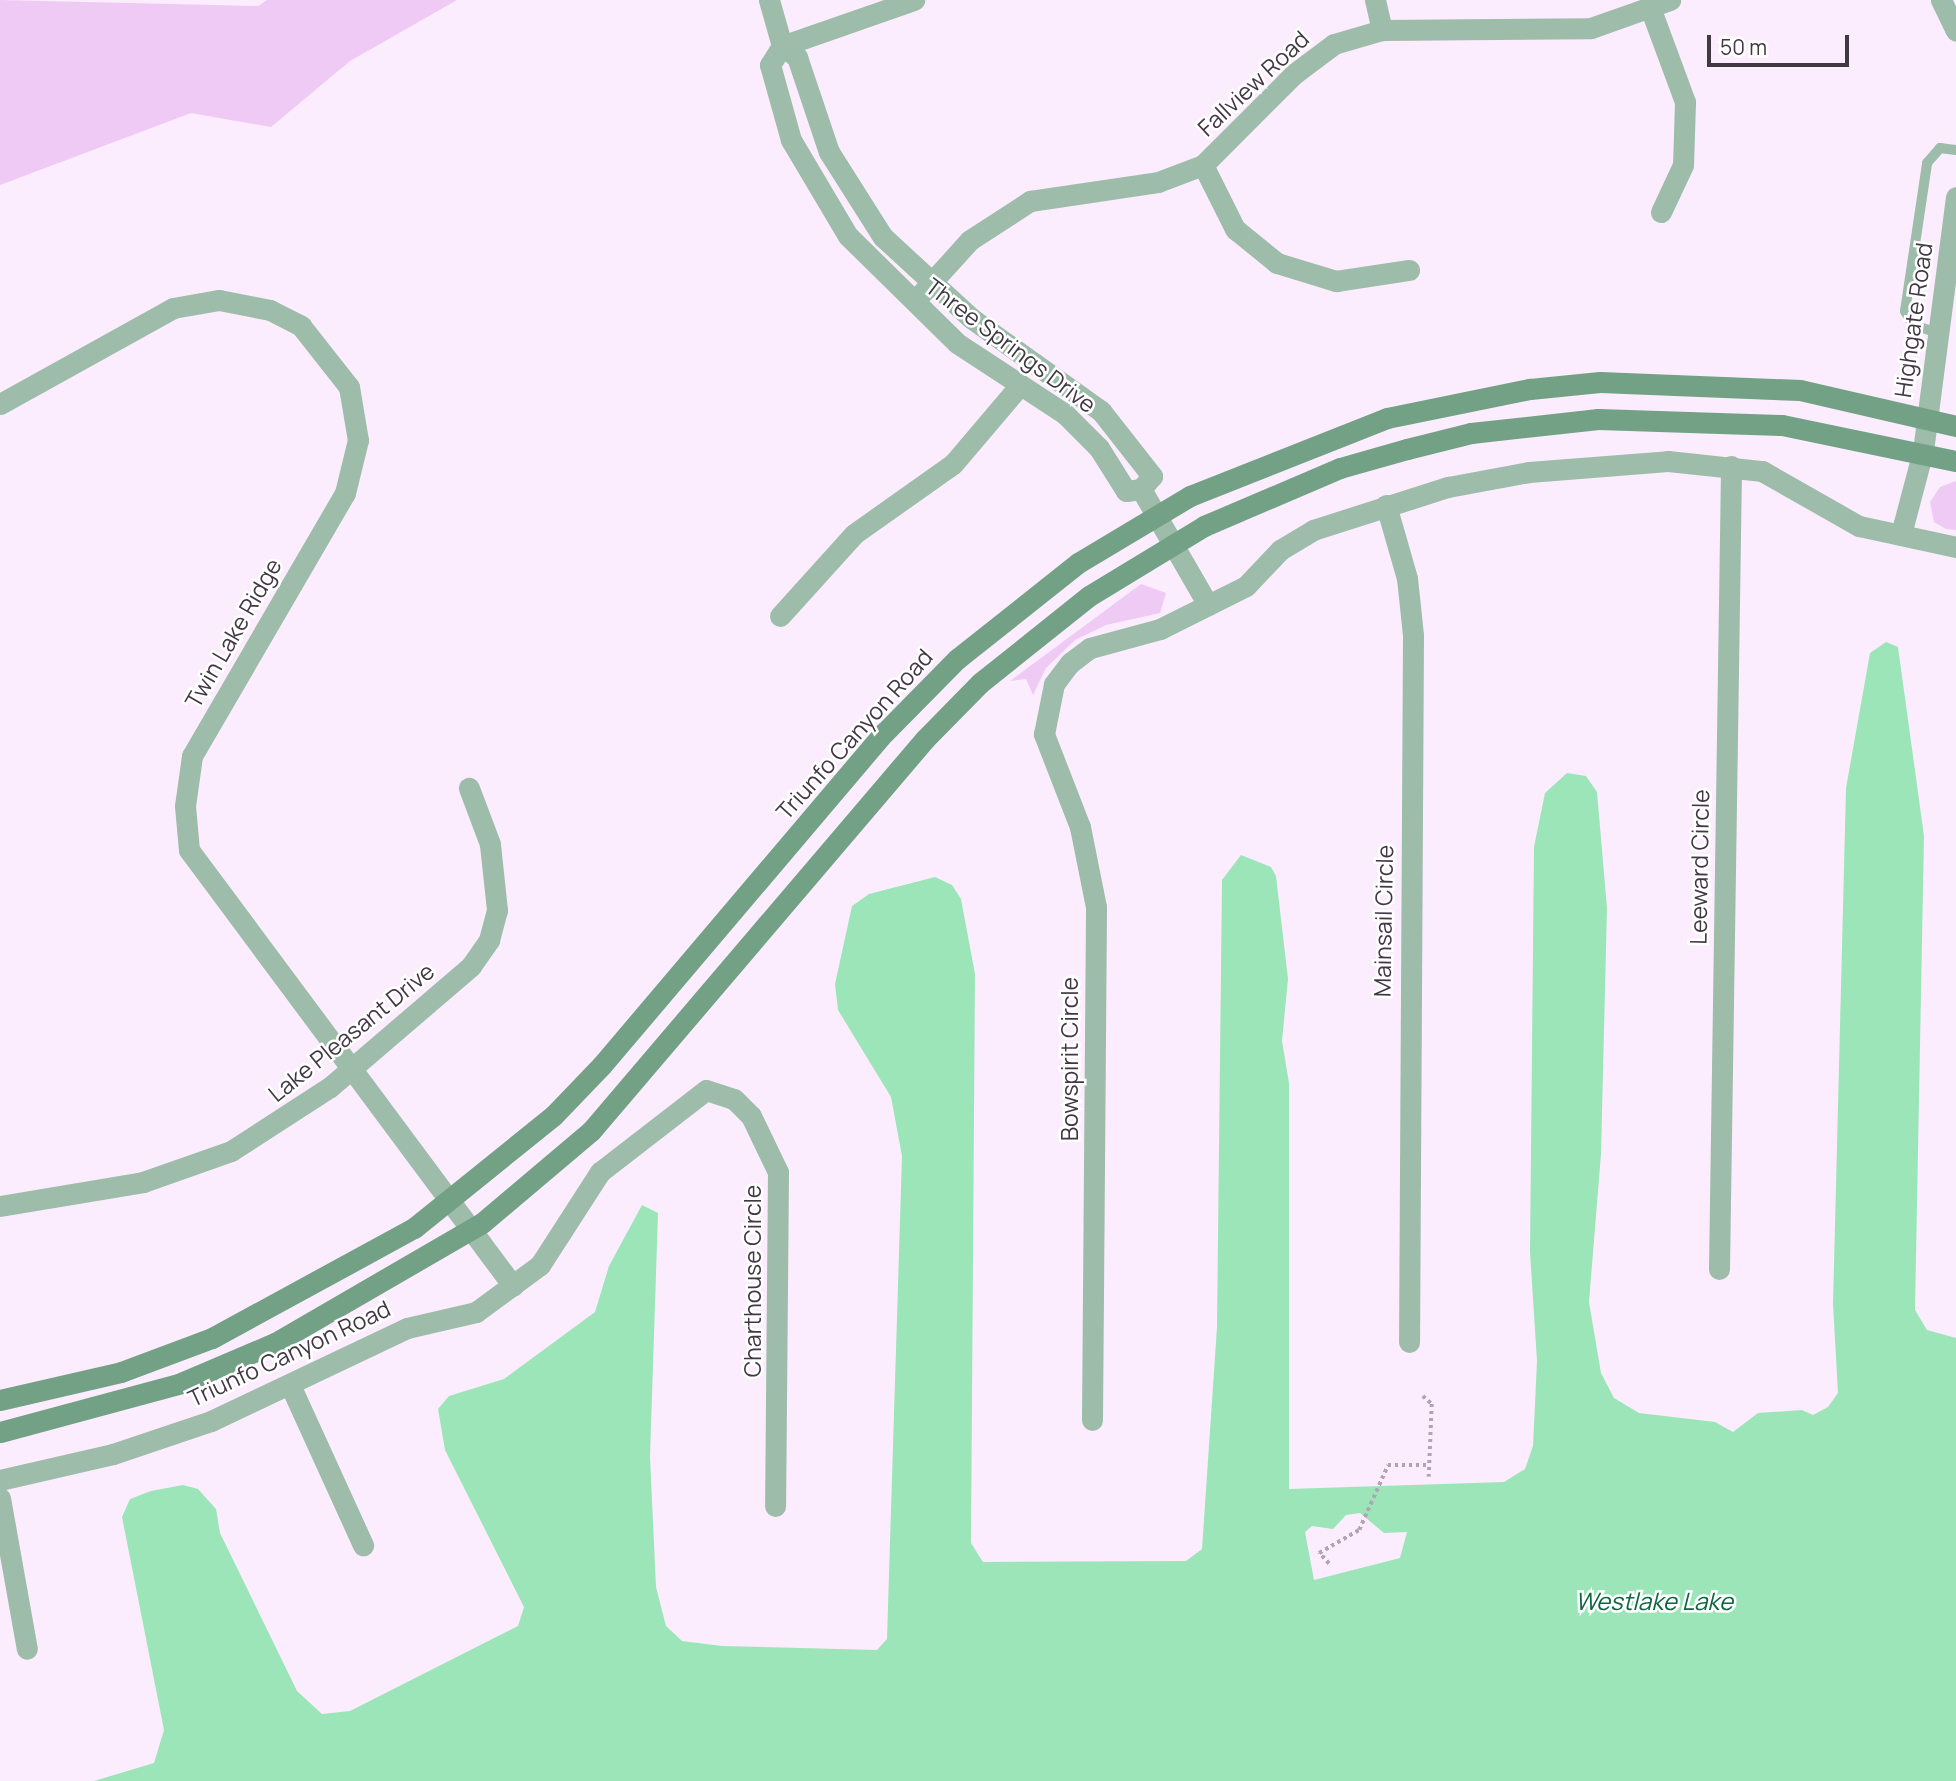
<!DOCTYPE html>
<html>
<head>
<meta charset="utf-8">
<style>
	body { margin:0 }
	#map { position:relative; width:1956px; height:1781px; overflow:hidden; background:#fbedfd; font-family:Manrope,sans-serif }
	div>[style] { position:absolute }
	.green>* { inset:0; background:#efcaf4 }
	.water>* { inset:0; background:#9be5b9 }
	.path>* { height:3.5px; margin-top:-1.75px; transform-origin:0; background:repeating-linear-gradient(90deg,#b0a4b2 0 3.5px,transparent 0 7px) }
	.lane>* { height:10px; margin:-5px; padding:0 5px; transform-origin:5px; border-radius:5px; background:#9dbca9 }
	.street>* { height:21px; margin:-10.5px; padding:0 10.5px; transform-origin:10.5px; border-radius:10.5px; background:#9dbca9 }
	.secondary>* { height:21px; margin:-10.5px; padding:0 10.5px; transform-origin:10.5px; border-radius:10.5px; background:#72a185 }
	span { translate:-50% -50%; white-space:nowrap; text-align:center; line-height:1.15; -webkit-text-stroke:5px #fff; paint-order:stroke }
	.street-label { font-size:23px; color:#413843 }
	.water-label { font-size:24px; color:#0f6640; font-style:italic }
	.scale { position:absolute; left:1707px; top:35px; width:142px; height:32px; box-sizing:border-box; border:4px solid #413843; border-top:0; padding-left:9px; font-size:21px; line-height:24px; white-space:nowrap; color:#413843; -webkit-text-stroke:5px #fff; paint-order:stroke }
</style>
</head>
<body>
<div id="map">
	<div class="green">
		<i style="clip-path:polygon(0 0,258px 6px,267px 0,457px 0,350px 61px,271px 127px,191px 113px,0 185px)"></i>
		<i style="clip-path:polygon(1956px 481px,1956px 530px,1946px 529px,1934px 522px,1930px 502px,1940px 487px)"></i>
		<i style="clip-path:polygon(1141px 584px,1166px 593px,1160px 613px,1106px 625px,1075px 640px,1046px 668px,1033px 695px,1026px 679px,1010px 681px)"></i>
	</div>
	<div class="water">
		<i style="clip-path:polygon(evenodd,1886px 642px,1898px 647px,1924px 836px,1915px 1310px,1927px 1330px,1956px 1338px,1956px 1781px,94px 1781px,154px 1763px,164px 1730px,122px 1517px,130px 1499px,151px 1491px,183px 1485px,198px 1489px,216px 1509px,220px 1533px,297px 1691px,322px 1714px,350px 1711px,518px 1626px,524px 1607px,445px 1450px,438px 1409px,449px 1396px,504px 1379px,595px 1312px,609px 1266px,642px 1205px,658px 1213px,650px 1457px,656px 1587px,666px 1626px,682px 1641px,722px 1646px,877px 1650px,887px 1639px,902px 1156px,891px 1097px,838px 1010px,835px 984px,852px 906px,869px 894px,935px 877px,952px 885px,961px 899px,975px 974px,971px 1543px,983px 1562px,1186px 1561px,1202px 1549px,1217px 1327px,1222px 880px,1241px 855px,1271px 867px,1276px 876px,1288px 979px,1282px 1041px,1289px 1083px,1289px 1489px,1504px 1482px,1525px 1469px,1533px 1446px,1537px 1361px,1530px 1252px,1534px 847px,1545px 793px,1567px 773px,1586px 776px,1597px 792px,1607px 908px,1601px 1154px,1589px 1302px,1601px 1373px,1614px 1398px,1639px 1413px,1715px 1422px,1733px 1432px,1758px 1413px,1802px 1410px,1813px 1415px,1828px 1407px,1838px 1393px,1833px 1304px,1846px 788px,1870px 653px,1886px 642px,1360px 1513px,1384px 1533px,1407px 1532px,1400px 1558px,1314px 1580px,1305px 1532px,1312px 1526px,1333px 1529px,1346px 1515px,1360px 1513px)"></i>
	</div>
	<div class="path">
		<i style="left:1423px;top:1396px;width:12px;rotate:42deg"></i>
		<i style="left:1432px;top:1404px;width:73px;rotate:92.4deg"></i>
		<i style="left:1329px;top:1564px;width:15px;rotate:-132deg"></i>
		<i style="left:1319px;top:1553px;width:46px;rotate:-29.9deg"></i>
		<i style="left:1359px;top:1530px;width:71px;rotate:-66deg"></i>
		<i style="left:1388px;top:1465px;width:42px"></i>
	</div>
	<div class="lane">
		<i style="left:1938px;top:333px;width:26px;rotate:-162deg"></i>
		<i style="left:1913px;top:325px;width:16px;rotate:-120deg"></i>
		<i style="left:1905px;top:311px;width:150px;rotate:-81.5deg"></i>
		<i style="left:1927px;top:163px;width:20px;rotate:-49deg"></i>
		<i style="left:1940px;top:148px;width:16px;rotate:7deg"></i>
	</div>
	<div class="street">
		<i style="left:769px;top:0;width:48px;rotate:74.2deg"></i>
		<i style="left:782px;top:46px;width:19px;rotate:36deg"></i>
		<i style="left:797px;top:57px;width:100px;rotate:71.4deg"></i>
		<i style="left:829px;top:152px;width:101px;rotate:57.6deg"></i>
		<i style="left:883px;top:237px;width:120px;rotate:42.6deg"></i>
		<i style="left:971px;top:318px;width:160px;rotate:35.6deg"></i>
		<i style="left:1101px;top:411px;width:83px;rotate:51.9deg"></i>
		<i style="left:1152px;top:476px;width:17px;rotate:130deg"></i>
		<i style="left:1141px;top:489px;width:15px;rotate:172deg"></i>
		<i style="left:1126px;top:491px;width:51px;rotate:-122.1deg"></i>
		<i style="left:1099px;top:448px;width:48px;rotate:-135deg"></i>
		<i style="left:1065px;top:414px;width:129px;rotate:-146.7deg"></i>
		<i style="left:957px;top:343px;width:153px;rotate:-135.5deg"></i>
		<i style="left:848px;top:236px;width:112px;rotate:-120.7deg"></i>
		<i style="left:791px;top:140px;width:78px;rotate:-105.6deg"></i>
		<i style="left:770px;top:65px;width:22px;rotate:-58deg"></i>
		<i style="left:1375px;top:0;width:31px;rotate:77deg"></i>
		<i style="left:1941px;top:0;width:34px;rotate:64deg"></i>
		<i style="left:1651px;top:10px;width:98px;rotate:69.7deg"></i>
		<i style="left:1685px;top:102px;width:63px;rotate:91.8deg"></i>
		<i style="left:1683px;top:165px;width:52px;rotate:115.1deg"></i>
		<i style="left:782px;top:46px;width:140px;rotate:-19.2deg"></i>
		<i style="left:1203px;top:165px;width:72px;rotate:63.4deg"></i>
		<i style="left:1235px;top:229px;width:54px;rotate:39deg"></i>
		<i style="left:1277px;top:263px;width:62px;rotate:17deg"></i>
		<i style="left:1336px;top:281px;width:74px;rotate:-8.6deg"></i>
		<i style="left:921px;top:294px;width:73px;rotate:-47.8deg"></i>
		<i style="left:970px;top:240px;width:72px;rotate:-33deg"></i>
		<i style="left:1030px;top:201px;width:129px;rotate:-8.4deg"></i>
		<i style="left:1158px;top:182px;width:48px;rotate:-20.7deg"></i>
		<i style="left:1203px;top:165px;width:129px;rotate:-45deg"></i>
		<i style="left:1294px;top:74px;width:50px;rotate:-36.9deg"></i>
		<i style="left:1334px;top:44px;width:50px;rotate:-16.3deg"></i>
		<i style="left:1382px;top:30px;width:209px;rotate:-0.5deg"></i>
		<i style="left:1591px;top:28px;width:84px;rotate:-19.5deg"></i>
		<i style="left:0;top:404px;width:198px;rotate:-29deg"></i>
		<i style="left:173px;top:308px;width:47px;rotate:-9.9deg"></i>
		<i style="left:219px;top:300px;width:52px;rotate:11.1deg"></i>
		<i style="left:270px;top:310px;width:35px;rotate:27deg"></i>
		<i style="left:301px;top:326px;width:78px;rotate:51.8deg"></i>
		<i style="left:349px;top:387px;width:54px;rotate:80.4deg"></i>
		<i style="left:358px;top:440px;width:55px;rotate:103.8deg"></i>
		<i style="left:345px;top:493px;width:304px;rotate:120.2deg"></i>
		<i style="left:192px;top:756px;width:50px;rotate:98deg"></i>
		<i style="left:185px;top:806px;width:44px;rotate:84.8deg"></i>
		<i style="left:189px;top:850px;width:543px;rotate:53.38deg"></i>
		<i style="left:1141px;top:489px;width:134px;rotate:60deg"></i>
		<i style="left:1386px;top:505px;width:76px;rotate:74deg"></i>
		<i style="left:1407px;top:578px;width:57px;rotate:84deg"></i>
		<i style="left:1413px;top:635px;width:707px;rotate:90.32deg"></i>
		<i style="left:1901px;top:534px;width:86px;rotate:-75.2deg"></i>
		<i style="left:1923px;top:451px;width:256px;rotate:-82.6deg"></i>
		<i style="left:780px;top:616px;width:110px;rotate:-47.9deg"></i>
		<i style="left:854px;top:534px;width:121px;rotate:-35.3deg"></i>
		<i style="left:953px;top:464px;width:104px;rotate:-49.7deg"></i>
		<i style="left:0;top:1206px;width:145px;rotate:-9.5deg"></i>
		<i style="left:143px;top:1182px;width:93px;rotate:-19.4deg"></i>
		<i style="left:231px;top:1151px;width:118px;rotate:-32.9deg"></i>
		<i style="left:330px;top:1087px;width:186px;rotate:-40.6deg"></i>
		<i style="left:471px;top:966px;width:32px;rotate:-55deg"></i>
		<i style="left:489px;top:940px;width:31px;rotate:-75deg"></i>
		<i style="left:497px;top:910px;width:66px;rotate:-96.1deg"></i>
		<i style="left:490px;top:844px;width:60px;rotate:-110.6deg"></i>
		<i style="left:1719px;top:1269px;width:803px;rotate:-89.14deg"></i>
		<i style="left:291px;top:1387px;width:174px;rotate:65.5deg"></i>
		<i style="left:1092px;top:1420px;width:513px;rotate:-89.55deg"></i>
		<i style="left:1096px;top:907px;width:82px;rotate:-101.3deg"></i>
		<i style="left:1080px;top:827px;width:100px;rotate:-111.2deg"></i>
		<i style="left:1044px;top:734px;width:51px;rotate:-78.7deg"></i>
		<i style="left:1054px;top:684px;width:26px;rotate:-53deg"></i>
		<i style="left:1070px;top:663px;width:25px;rotate:-37deg"></i>
		<i style="left:1090px;top:648px;width:73px;rotate:-15.2deg"></i>
		<i style="left:1160px;top:629px;width:96px;rotate:-26.6deg"></i>
		<i style="left:1246px;top:586px;width:50px;rotate:-46.6deg"></i>
		<i style="left:1280px;top:550px;width:39px;rotate:-31deg"></i>
		<i style="left:1313px;top:530px;width:142px;rotate:-17.7deg"></i>
		<i style="left:1448px;top:487px;width:82px;rotate:-10.5deg"></i>
		<i style="left:1529px;top:472px;width:139px;rotate:-4.5deg"></i>
		<i style="left:1668px;top:461px;width:95px;rotate:6.1deg"></i>
		<i style="left:1762px;top:471px;width:112px;rotate:29.6deg"></i>
		<i style="left:1859px;top:526px;width:99px;rotate:12.2deg"></i>
		<i style="left:0;top:1480px;width:116px;rotate:-13deg"></i>
		<i style="left:113px;top:1454px;width:103px;rotate:-18.6deg"></i>
		<i style="left:211px;top:1421px;width:217px;rotate:-25.4deg"></i>
		<i style="left:407px;top:1328px;width:71px;rotate:-13.1deg"></i>
		<i style="left:476px;top:1312px;width:79px;rotate:-36.3deg"></i>
		<i style="left:540px;top:1265px;width:111px;rotate:-57.2deg"></i>
		<i style="left:600px;top:1172px;width:134px;rotate:-37.7deg"></i>
		<i style="left:706px;top:1090px;width:29px;rotate:18deg"></i>
		<i style="left:734px;top:1099px;width:24px;rotate:45deg"></i>
		<i style="left:751px;top:1116px;width:62px;rotate:64.3deg"></i>
		<i style="left:778px;top:1172px;width:334px;rotate:90.5deg"></i>
		<i style="left:0;top:1498px;width:153px;rotate:79.9deg"></i>
	</div>
	<div class="secondary">
		<i style="left:0;top:1400px;width:124px;rotate:-13deg"></i>
		<i style="left:121px;top:1372px;width:97px;rotate:-20.5deg"></i>
		<i style="left:212px;top:1338px;width:230px;rotate:-28.6deg"></i>
		<i style="left:414px;top:1228px;width:180px;rotate:-38.9deg"></i>
		<i style="left:554px;top:1115px;width:69px;rotate:-46.2deg"></i>
		<i style="left:602px;top:1065px;width:436px;rotate:-49.7deg"></i>
		<i style="left:884px;top:733px;width:104px;rotate:-45.4deg"></i>
		<i style="left:957px;top:659px;width:154px;rotate:-38.4deg"></i>
		<i style="left:1078px;top:563px;width:131px;rotate:-30.9deg"></i>
		<i style="left:1190px;top:496px;width:212px;rotate:-21.6deg"></i>
		<i style="left:1387px;top:418px;width:146px;rotate:-11.5deg"></i>
		<i style="left:1530px;top:389px;width:70px;rotate:-5.7deg"></i>
		<i style="left:1600px;top:382px;width:200px;rotate:2.3deg"></i>
		<i style="left:1800px;top:390px;width:160px;rotate:13deg"></i>
		<i style="left:0;top:1432px;width:188px;rotate:-15.1deg"></i>
		<i style="left:181px;top:1383px;width:102px;rotate:-23.1deg"></i>
		<i style="left:275px;top:1343px;width:239px;rotate:-30.1deg"></i>
		<i style="left:482px;top:1223px;width:143px;rotate:-40.2deg"></i>
		<i style="left:591px;top:1131px;width:515px;rotate:-49.57deg"></i>
		<i style="left:925px;top:739px;width:78px;rotate:-45.5deg"></i>
		<i style="left:980px;top:683px;width:139px;rotate:-38.6deg"></i>
		<i style="left:1089px;top:596px;width:135px;rotate:-31.3deg"></i>
		<i style="left:1204px;top:526px;width:148px;rotate:-23.1deg"></i>
		<i style="left:1340px;top:468px;width:70px;rotate:-15.8deg"></i>
		<i style="left:1407px;top:449px;width:66px;rotate:-14deg"></i>
		<i style="left:1471px;top:433px;width:128px;rotate:-6.3deg"></i>
		<i style="left:1598px;top:419px;width:184px;rotate:1.9deg"></i>
		<i style="left:1782px;top:425px;width:178px;rotate:11.7deg"></i>
	</div>
	<div class="street-label">
		<span style="left:1253px;top:83px;rotate:-43deg">Fallview Road</span>
		<span style="left:1913px;top:320px;rotate:-82deg">Highgate Road</span>
		<span style="left:1011px;top:345px;rotate:37deg">Three Springs Drive</span>
		<span style="left:233px;top:633px;rotate:-60deg">Twin Lake Ridge</span>
		<span style="left:854px;top:734px;rotate:-48deg">Triunfo Canyon Road</span>
		<span style="left:1699px;top:867px;rotate:-89deg">Leeward Circle</span>
		<span style="left:1383px;top:921px;rotate:-89deg">Mainsail Circle</span>
		<span style="left:351px;top:1032px;rotate:-39deg">Lake Pleasant Drive</span>
		<span style="left:1069px;top:1059px;rotate:-90deg">Bowspirit Circle</span>
		<span style="left:752px;top:1281px;rotate:-90deg">Charthouse Circle</span>
		<span style="left:289px;top:1353px;rotate:-25deg">Triunfo Canyon Road</span>
	</div>
	<div class="water-label">
		<span style="left:1654px;top:1601px">Westlake Lake</span>
	</div>
	<div class="scale">50 m</div>
</div>
</body>
</html>
